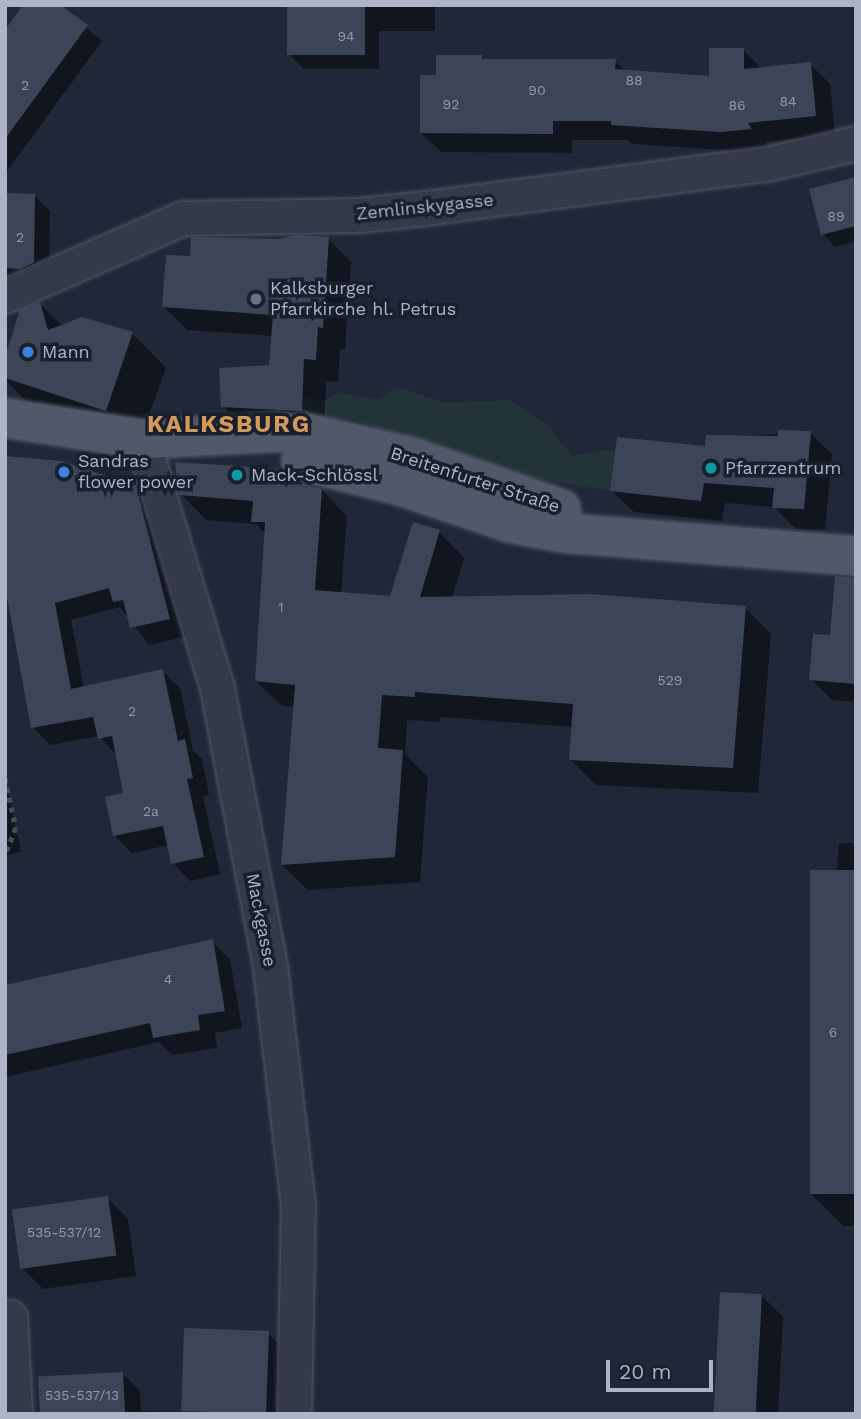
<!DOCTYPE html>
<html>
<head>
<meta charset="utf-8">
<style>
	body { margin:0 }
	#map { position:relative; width:861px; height:1419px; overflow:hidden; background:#202837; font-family:"Work Sans",sans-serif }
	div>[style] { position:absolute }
	.green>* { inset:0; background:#223438 }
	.shadow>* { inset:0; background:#0007 }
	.building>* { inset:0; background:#3c4558; transform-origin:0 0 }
	.path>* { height:4.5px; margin-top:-2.25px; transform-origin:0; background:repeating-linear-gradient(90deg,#405156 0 5px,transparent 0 10px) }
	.roads { filter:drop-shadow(0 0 2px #515766) drop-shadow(0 0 2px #515766) }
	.minor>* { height:33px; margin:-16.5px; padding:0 16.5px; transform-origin:16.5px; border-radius:16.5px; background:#343a48 }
	.primary>* { height:38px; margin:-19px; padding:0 19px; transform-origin:19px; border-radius:19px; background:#515968 }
	.dots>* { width:19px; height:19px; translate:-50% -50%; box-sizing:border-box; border:4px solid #191f2c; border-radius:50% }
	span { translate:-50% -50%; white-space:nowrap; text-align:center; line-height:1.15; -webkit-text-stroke:7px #191f2c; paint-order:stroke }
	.number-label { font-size:14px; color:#9298aa }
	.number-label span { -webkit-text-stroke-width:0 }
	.street-label { font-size:18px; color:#aeb4c5 }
	.poi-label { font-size:18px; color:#aeb4c5 }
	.left { translate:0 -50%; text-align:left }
	.district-label { font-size:24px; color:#d39a5b; font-weight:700; letter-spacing:2px }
	.frame { position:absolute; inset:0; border:7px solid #aeb4c5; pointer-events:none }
	.scale { position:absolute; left:606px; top:1360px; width:107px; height:32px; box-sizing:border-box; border:4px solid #aeb4c5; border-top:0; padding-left:9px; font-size:21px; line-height:24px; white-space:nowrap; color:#aeb4c5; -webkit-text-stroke:5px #191f2c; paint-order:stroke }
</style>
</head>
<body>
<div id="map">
	<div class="green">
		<i style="clip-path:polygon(397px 387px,444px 403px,509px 400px,546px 423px,572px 456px,616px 449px,610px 491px,531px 478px,355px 420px,302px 415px,302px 397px,321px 401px,341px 393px,378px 399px)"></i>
	</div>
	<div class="shadow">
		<i style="clip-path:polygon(57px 5px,102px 41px,5px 174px,5px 33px)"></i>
		<i style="clip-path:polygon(289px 5px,435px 5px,435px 31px,379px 31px,379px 69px,304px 69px,289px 54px)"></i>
		<i style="clip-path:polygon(743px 50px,762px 69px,810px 64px,830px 84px,835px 135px,766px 142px,770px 148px,740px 151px,632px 144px,628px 140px,572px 140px,572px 153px,441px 152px,421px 133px,438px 76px,482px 56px,486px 61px,615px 61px,626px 72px,711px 78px)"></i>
		<i style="clip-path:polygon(856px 179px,856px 241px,835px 247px,823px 234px)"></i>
		<i style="clip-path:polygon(5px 195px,35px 196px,50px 211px,49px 277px,5px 282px)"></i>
		<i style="clip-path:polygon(328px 239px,351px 262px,345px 350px,340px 349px,338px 382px,326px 381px,324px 433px,246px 429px,223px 406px,271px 367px,273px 336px,187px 330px,164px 307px,192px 258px)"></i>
		<i style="clip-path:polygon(40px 304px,62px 326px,132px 333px,166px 368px,138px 444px,35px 410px,5px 380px,5px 362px)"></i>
		<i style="clip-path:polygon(810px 433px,832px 454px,825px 530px,796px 529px,774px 507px,725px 503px,722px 521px,634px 512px,612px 491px,707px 448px,707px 437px)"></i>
		<i style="clip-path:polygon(294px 484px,322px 490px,347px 516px,341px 594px,392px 597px,439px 532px,464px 558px,452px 598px,745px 608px,771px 634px,758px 793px,596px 785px,570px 759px,573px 727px,440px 717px,440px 722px,407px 720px,405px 754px,428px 777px,420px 882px,308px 890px,282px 865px,295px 707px,282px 706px,256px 681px,266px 534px,256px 524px,206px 520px,181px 494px)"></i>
		<i style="clip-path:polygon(135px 487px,153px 505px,186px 636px,149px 645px,120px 607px,71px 620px,84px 688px,162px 671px,180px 688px,193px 750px,202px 759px,209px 795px,203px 796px,220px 874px,190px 881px,173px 863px,169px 845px,132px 853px,115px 836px,107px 798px,125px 794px,118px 757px,99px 736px,50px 745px,33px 727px,5px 577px)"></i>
		<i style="clip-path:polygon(856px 609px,856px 702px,832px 700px,811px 679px,831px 637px)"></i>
		<i style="clip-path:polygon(5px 779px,21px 852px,5px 855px)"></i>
		<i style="clip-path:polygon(839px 843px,856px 843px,856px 1226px,843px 1226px,810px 1193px)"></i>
		<i style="clip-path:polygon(212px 941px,230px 959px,242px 1028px,215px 1033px,217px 1048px,172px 1055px,159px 1042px,5px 1077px,5px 987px)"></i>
		<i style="clip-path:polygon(107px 1198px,128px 1219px,136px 1276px,43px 1289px,22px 1268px)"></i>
		<i style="clip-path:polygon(762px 1296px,783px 1317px,778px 1414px,716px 1414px)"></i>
		<i style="clip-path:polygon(268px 1333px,286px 1351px,284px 1414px,42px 1414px,122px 1373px,140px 1391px,141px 1411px,188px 1412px)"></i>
	</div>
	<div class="building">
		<i style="clip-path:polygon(23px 5px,60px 5px,88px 25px,5px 139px,5px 30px)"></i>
		<i style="left:287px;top:5px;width:78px;height:50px"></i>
		<i style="clip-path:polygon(709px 48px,744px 48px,744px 69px,811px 62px,816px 116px,748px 123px,752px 129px,720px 132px,611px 125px,611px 121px,553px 121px,553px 134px,420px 133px,420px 75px,436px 75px,436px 55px,482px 55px,482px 59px,616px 59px,615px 69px,709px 76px)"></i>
		<i style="clip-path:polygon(856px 177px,856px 226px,821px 235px,809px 189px)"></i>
		<i style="clip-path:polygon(5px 193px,35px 194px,34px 262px,20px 269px,5px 268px)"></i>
		<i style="clip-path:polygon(298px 235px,329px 237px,323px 328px,318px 327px,316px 360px,304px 359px,302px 411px,221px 407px,219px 368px,269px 365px,273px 315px,162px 307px,166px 255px,190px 256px,191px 237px,278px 239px)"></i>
		<i style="clip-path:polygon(40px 302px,48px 330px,82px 317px,133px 332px,106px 411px,5px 378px,5px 357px,20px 310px)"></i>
		<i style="clip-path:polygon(778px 430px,811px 431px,804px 509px,772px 508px,774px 488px,704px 483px,701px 501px,610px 491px,617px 437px,705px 446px,706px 435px,778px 436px)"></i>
		<i style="clip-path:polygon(5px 456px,62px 461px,136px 486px,170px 619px,130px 628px,123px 600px,113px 602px,109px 588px,55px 603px,71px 689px,163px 669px,178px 741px,185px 739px,193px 778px,187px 779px,204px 857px,171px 864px,163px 826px,113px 836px,105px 797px,123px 793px,112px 736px,98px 739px,93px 717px,31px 728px,5px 586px)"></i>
		<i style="clip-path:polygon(175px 462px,281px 469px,295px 482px,322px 489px,315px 590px,390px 596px,413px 522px,440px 530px,420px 597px,591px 594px,746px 606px,733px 768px,569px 760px,573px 704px,415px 692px,415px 697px,382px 695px,378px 748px,403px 750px,395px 857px,281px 865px,295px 685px,255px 681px,265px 522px,251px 522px,253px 501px,179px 495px)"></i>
		<i style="clip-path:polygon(835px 576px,856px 578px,856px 684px,809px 680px,813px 634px,830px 635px)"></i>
		<i style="left:810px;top:870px;width:46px;height:324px"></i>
		<i style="clip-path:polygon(213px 939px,225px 1011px,198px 1015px,200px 1030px,153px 1038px,150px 1023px,5px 1055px,5px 985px)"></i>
		<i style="left:108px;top:1196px;width:60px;height:97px;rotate:82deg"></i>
		<i style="left:720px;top:1292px;width:42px;height:122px;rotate:3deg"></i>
		<i style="left:269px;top:1331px;width:83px;height:85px;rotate:92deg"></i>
		<i style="left:123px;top:1372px;width:42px;height:85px;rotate:87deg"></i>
	</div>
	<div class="path">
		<i style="left:5px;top:778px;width:51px;rotate:77.6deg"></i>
		<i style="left:16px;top:828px;width:29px;rotate:112deg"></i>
	</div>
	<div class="roads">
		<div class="minor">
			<i style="left:5px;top:296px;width:194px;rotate:-23.7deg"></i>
			<i style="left:183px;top:218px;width:176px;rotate:-1deg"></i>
			<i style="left:359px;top:215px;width:66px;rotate:-6.1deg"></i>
			<i style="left:425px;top:208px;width:349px;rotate:-7.4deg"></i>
			<i style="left:771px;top:163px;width:87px;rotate:-13.2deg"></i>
			<i style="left:142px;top:439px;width:260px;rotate:73.2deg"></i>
			<i style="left:217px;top:688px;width:284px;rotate:79.2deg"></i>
			<i style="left:270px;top:967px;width:239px;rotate:83.3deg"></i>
			<i style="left:298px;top:1204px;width:210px;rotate:91.1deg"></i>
			<i style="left:5px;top:1317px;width:5px"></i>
			<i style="left:10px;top:1317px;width:97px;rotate:87deg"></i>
		</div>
		<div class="primary">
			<i style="left:5px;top:418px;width:139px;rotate:8.7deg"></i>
			<i style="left:142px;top:439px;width:141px;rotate:-2.8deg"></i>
			<i style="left:302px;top:432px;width:112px;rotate:12.9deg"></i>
			<i style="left:411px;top:457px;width:159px;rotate:19.1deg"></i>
			<i style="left:301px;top:461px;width:100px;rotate:13.9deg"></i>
			<i style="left:398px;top:485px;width:118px;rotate:18.7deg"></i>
			<i style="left:510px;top:523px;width:55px;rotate:10.5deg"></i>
			<i style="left:564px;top:533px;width:293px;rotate:4.5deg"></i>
		</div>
	</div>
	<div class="dots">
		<i style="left:256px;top:299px;background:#6b7280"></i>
		<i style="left:28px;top:352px;background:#3f7fe0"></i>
		<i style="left:711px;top:468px;background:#0f9aa8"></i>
		<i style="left:64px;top:472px;background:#3f7fe0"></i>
		<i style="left:237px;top:475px;background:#0f9aa8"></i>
	</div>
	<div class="number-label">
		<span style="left:346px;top:36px">94</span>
		<span style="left:634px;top:80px">88</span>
		<span style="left:25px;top:85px">2</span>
		<span style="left:537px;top:90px">90</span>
		<span style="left:788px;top:101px">84</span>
		<span style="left:451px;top:104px">92</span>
		<span style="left:737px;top:105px">86</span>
		<span style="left:836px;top:216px">89</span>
		<span style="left:20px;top:237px">2</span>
		<span style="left:281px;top:607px">1</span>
		<span style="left:670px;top:680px">529</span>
		<span style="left:132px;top:711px">2</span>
		<span style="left:151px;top:811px">2a</span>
		<span style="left:168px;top:979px">4</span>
		<span style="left:833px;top:1032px">6</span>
		<span style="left:64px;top:1232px">535-537/12</span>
		<span style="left:82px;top:1395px">535-537/13</span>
	</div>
	<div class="street-label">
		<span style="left:425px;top:207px;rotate:-6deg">Zemlinskygasse</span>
		<span style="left:475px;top:480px;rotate:18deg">Breitenfurter Straße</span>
		<span style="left:261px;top:920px;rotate:79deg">Mackgasse</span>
	</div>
	<div class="poi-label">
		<span class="left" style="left:270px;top:299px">Kalksburger<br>Pfarrkirche hl. Petrus</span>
		<span class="left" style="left:42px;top:352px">Mann</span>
		<span class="left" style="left:78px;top:472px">Sandras<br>flower power</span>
		<span class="left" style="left:725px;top:468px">Pfarrzentrum</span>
		<span class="left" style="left:251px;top:475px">Mack-Schlössl</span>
	</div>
	<div class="district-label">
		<span style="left:229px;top:425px">KALKSBURG</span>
	</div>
	<div class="frame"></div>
	<div class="scale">20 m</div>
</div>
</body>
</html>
